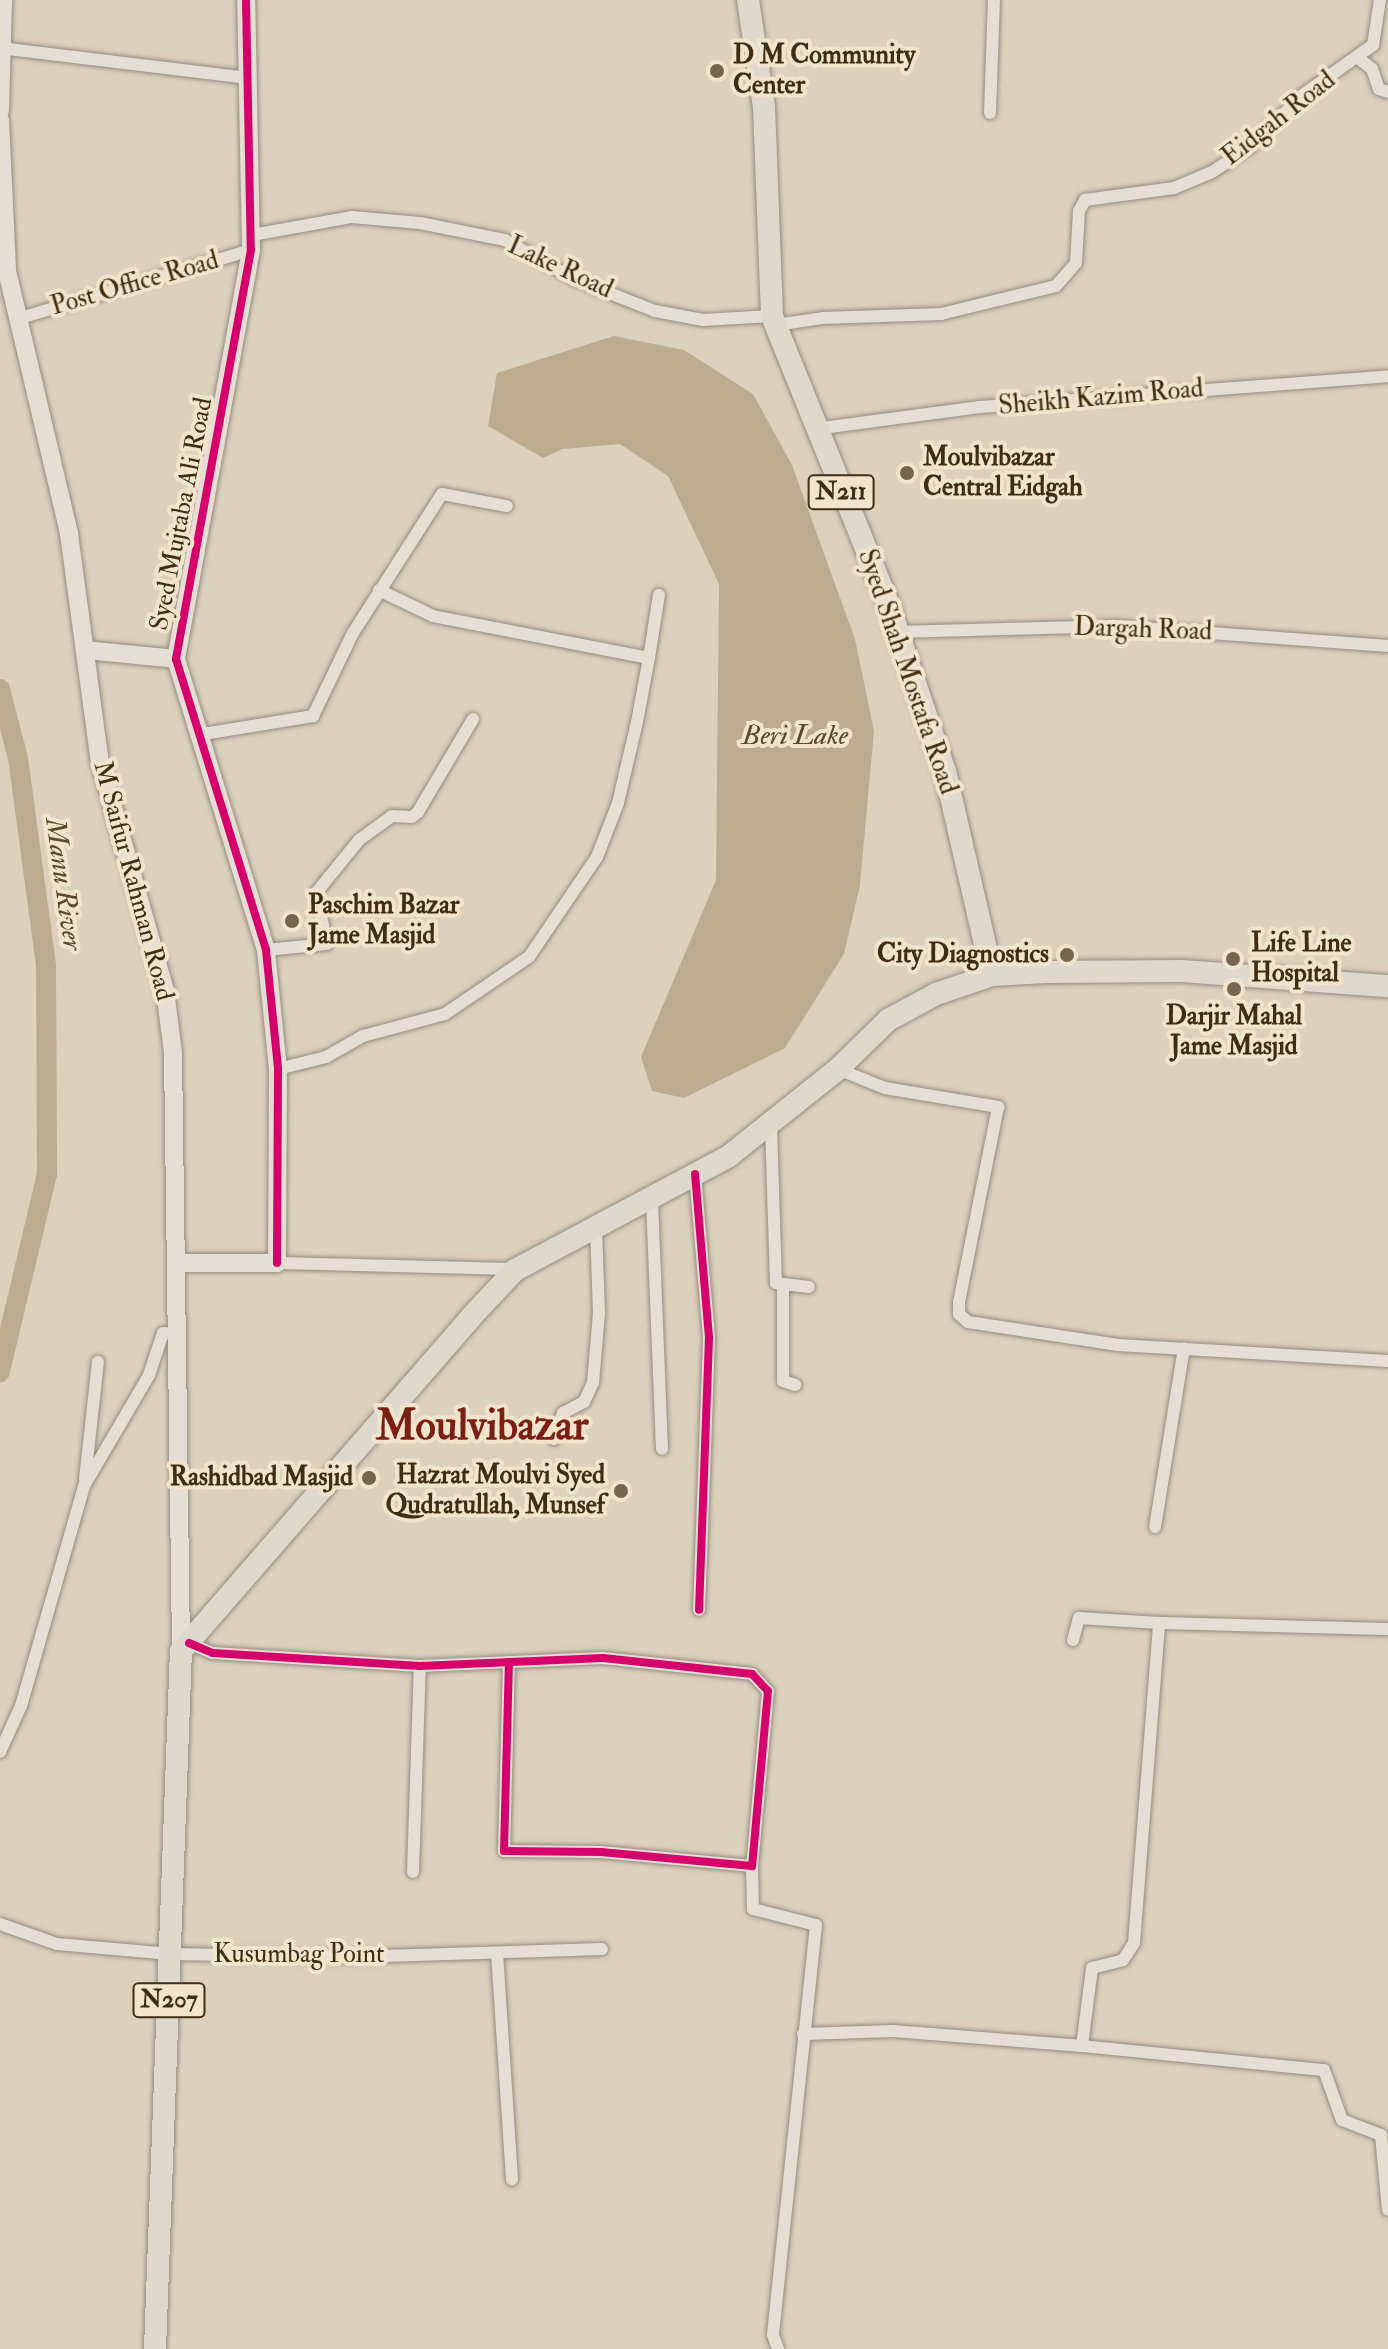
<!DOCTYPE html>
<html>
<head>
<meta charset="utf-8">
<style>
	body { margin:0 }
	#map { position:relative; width:1388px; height:2349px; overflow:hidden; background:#dcd1bd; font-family:"IM FELL Double Pica",serif }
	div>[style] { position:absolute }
	.water>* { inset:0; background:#bcac8f }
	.river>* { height:20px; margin:-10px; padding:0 10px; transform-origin:10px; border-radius:10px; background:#bcac8f }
	.roads { filter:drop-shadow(0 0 2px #958c7e) drop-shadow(0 0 2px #958c7e) }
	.street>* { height:12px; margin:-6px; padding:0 6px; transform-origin:6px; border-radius:6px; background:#e4ded4 }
	.secondary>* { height:18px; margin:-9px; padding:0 9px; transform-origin:9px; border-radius:9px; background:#e4ded4 }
	.highway>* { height:22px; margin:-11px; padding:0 11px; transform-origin:11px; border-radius:11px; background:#dfd9cd }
	.cycleway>* { height:8px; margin:-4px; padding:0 4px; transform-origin:4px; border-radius:4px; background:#d6006c }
	.dots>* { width:22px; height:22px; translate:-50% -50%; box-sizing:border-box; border:4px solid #f1e4cc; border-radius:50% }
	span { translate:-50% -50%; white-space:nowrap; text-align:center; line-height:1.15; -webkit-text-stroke:8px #f1e4cc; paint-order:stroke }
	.shield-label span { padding:2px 6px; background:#f1e4cc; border:2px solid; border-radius:6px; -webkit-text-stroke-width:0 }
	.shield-label { font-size:24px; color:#3f2d14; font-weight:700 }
	.poi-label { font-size:26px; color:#3f2d14; font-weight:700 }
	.left { translate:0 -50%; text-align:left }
	.right { translate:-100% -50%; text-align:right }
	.street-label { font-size:26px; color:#3f2d14 }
	.water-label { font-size:28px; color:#5b492e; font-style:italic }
	.town-label { font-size:42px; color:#7a1f14; font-weight:700 }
</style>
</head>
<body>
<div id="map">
	<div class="water">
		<i style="clip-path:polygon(614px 336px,684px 350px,753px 394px,792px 465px,855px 639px,874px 731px,860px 885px,844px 954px,785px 1048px,684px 1098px,652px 1091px,641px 1057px,716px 880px,719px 584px,668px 476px,620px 444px,563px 449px,543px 458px,488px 426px,497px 373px)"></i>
	</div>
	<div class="river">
		<i style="left:0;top:689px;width:71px;rotate:75.4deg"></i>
		<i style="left:18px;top:758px;width:210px;rotate:82.3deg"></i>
		<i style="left:46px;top:966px;width:208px;rotate:89.7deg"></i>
		<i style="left:47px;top:1174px;width:204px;rotate:103.4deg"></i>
	</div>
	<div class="roads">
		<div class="street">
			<i style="left:0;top:48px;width:250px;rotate:6.9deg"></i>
			<i style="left:1358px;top:58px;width:18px;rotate:38deg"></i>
			<i style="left:1372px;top:69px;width:21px;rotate:71deg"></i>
			<i style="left:1379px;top:89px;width:9px;rotate:18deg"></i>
			<i style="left:990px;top:113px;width:113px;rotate:-88deg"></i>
			<i style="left:252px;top:235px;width:102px;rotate:-10.2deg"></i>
			<i style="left:352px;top:217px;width:68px;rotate:5deg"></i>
			<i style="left:420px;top:223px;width:87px;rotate:11.3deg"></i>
			<i style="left:505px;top:240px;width:79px;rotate:29.5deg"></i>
			<i style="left:574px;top:279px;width:87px;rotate:21.6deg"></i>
			<i style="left:655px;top:311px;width:49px;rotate:10.6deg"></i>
			<i style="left:703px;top:320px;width:69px;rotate:-3.3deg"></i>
			<i style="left:20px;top:318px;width:241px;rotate:-16.4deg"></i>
			<i style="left:776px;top:325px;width:48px;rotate:-8.5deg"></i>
			<i style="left:823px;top:318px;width:118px;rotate:-1.9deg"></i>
			<i style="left:941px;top:314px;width:118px;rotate:-13.7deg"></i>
			<i style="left:1056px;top:286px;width:30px;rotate:-49deg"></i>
			<i style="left:1076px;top:263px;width:52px;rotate:-86.7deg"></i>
			<i style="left:1079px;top:211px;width:13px;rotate:-61deg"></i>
			<i style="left:1085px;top:200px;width:90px;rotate:-7.7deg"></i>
			<i style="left:1174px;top:188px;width:41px;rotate:-22.8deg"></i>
			<i style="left:1212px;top:172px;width:44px;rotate:-33deg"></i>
			<i style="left:1249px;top:148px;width:77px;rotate:-44.5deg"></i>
			<i style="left:1304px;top:94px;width:85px;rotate:-35.4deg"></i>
			<i style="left:1373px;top:45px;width:46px;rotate:-81.2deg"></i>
			<i style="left:815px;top:429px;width:166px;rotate:-7.6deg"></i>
			<i style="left:980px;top:407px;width:409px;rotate:-4.3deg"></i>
			<i style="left:897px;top:632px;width:218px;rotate:-1.6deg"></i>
			<i style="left:1115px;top:626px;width:274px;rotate:4.2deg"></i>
			<i style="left:649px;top:658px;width:64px;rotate:-81deg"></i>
			<i style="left:197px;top:735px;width:118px;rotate:-9.3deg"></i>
			<i style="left:313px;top:716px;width:92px;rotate:-64.3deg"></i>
			<i style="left:353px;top:633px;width:165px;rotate:-57.4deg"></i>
			<i style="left:442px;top:494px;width:66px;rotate:10.5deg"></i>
			<i style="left:266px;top:950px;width:61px;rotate:-5.6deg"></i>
			<i style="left:327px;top:944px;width:52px;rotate:-102.2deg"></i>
			<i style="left:316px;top:893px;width:68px;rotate:-50.9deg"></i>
			<i style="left:359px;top:840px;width:41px;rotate:-36deg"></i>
			<i style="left:392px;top:816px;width:20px;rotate:3deg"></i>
			<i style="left:412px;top:817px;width:8px;rotate:-40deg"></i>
			<i style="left:418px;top:812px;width:108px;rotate:-59.4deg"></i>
			<i style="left:278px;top:1069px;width:49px;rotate:-14deg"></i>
			<i style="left:326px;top:1057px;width:43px;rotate:-29.6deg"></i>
			<i style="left:363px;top:1036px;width:85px;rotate:-15deg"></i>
			<i style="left:445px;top:1014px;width:102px;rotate:-34.2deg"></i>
			<i style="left:529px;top:957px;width:121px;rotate:-55.8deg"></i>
			<i style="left:597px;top:857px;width:58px;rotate:-68.7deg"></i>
			<i style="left:618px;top:803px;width:83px;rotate:-76.8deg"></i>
			<i style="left:637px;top:722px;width:65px;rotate:-79.4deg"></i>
			<i style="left:649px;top:658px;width:220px;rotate:-169deg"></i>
			<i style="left:433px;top:616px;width:60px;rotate:-154.3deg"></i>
			<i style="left:838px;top:1069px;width:51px;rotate:22deg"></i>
			<i style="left:885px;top:1088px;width:115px;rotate:9.5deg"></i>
			<i style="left:998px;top:1107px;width:199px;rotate:101.3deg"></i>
			<i style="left:959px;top:1302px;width:12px;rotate:90deg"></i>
			<i style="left:959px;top:1314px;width:12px;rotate:42deg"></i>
			<i style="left:968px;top:1322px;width:152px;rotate:8.7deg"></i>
			<i style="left:1118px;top:1345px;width:270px;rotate:3.4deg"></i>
			<i style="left:771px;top:1125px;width:158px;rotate:88.2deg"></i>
			<i style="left:776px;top:1283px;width:33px;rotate:7deg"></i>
			<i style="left:695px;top:1174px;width:165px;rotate:85.1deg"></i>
			<i style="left:709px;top:1338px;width:272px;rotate:92.1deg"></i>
			<i style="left:652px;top:1200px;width:249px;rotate:87.7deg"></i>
			<i style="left:277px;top:1263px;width:237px;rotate:1.5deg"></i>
			<i style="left:783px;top:1286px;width:95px;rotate:90deg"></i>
			<i style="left:783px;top:1381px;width:13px;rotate:18deg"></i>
			<i style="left:554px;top:1439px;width:28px;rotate:-71deg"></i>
			<i style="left:563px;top:1413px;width:24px;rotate:-28deg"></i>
			<i style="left:584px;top:1402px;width:21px;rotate:-65deg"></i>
			<i style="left:593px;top:1383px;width:70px;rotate:-85.1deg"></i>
			<i style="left:599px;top:1313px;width:85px;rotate:-92deg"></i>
			<i style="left:85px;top:1479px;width:118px;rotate:-83.7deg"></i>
			<i style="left:1155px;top:1527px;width:181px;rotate:-80.8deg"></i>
			<i style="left:1073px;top:1640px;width:23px;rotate:-75deg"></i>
			<i style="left:1079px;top:1618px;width:80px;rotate:3.6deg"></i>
			<i style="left:189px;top:1643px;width:26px;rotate:23deg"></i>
			<i style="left:213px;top:1653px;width:207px;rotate:3.6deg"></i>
			<i style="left:420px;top:1666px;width:183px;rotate:-2.5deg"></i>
			<i style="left:603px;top:1658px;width:150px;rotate:6.1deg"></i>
			<i style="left:752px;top:1674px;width:23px;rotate:47deg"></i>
			<i style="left:768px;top:1691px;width:176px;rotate:95.2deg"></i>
			<i style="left:752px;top:1866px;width:152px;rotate:-174.7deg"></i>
			<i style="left:601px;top:1852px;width:97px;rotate:-179.4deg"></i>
			<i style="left:504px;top:1851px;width:189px;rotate:-88.5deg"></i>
			<i style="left:0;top:1752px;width:51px;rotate:-65.5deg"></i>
			<i style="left:21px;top:1706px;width:229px;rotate:-74deg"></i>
			<i style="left:84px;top:1486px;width:129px;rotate:-59.6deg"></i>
			<i style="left:149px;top:1375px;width:44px;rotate:-71.6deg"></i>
			<i style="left:163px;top:1333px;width:15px;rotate:4deg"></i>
			<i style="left:752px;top:1866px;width:43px;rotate:88.7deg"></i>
			<i style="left:753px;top:1909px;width:65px;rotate:14.3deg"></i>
			<i style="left:816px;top:1925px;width:412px;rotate:96deg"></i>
			<i style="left:773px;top:2335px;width:15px;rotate:70deg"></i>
			<i style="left:413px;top:1872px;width:206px;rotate:-88.1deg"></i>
			<i style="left:0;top:1924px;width:60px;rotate:19.3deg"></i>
			<i style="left:57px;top:1944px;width:114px;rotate:5deg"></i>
			<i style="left:171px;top:1954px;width:179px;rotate:1deg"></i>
			<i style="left:350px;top:1957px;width:252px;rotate:-1.8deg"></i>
			<i style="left:497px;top:1953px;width:227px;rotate:86.2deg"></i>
			<i style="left:803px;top:2034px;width:90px;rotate:-1.9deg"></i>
			<i style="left:893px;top:2031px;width:190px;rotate:4.5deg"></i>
			<i style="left:1082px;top:2046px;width:79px;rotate:-82.7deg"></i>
			<i style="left:1092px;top:1968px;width:32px;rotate:-14deg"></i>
			<i style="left:1123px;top:1960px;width:20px;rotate:-57deg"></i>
			<i style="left:1134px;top:1943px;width:321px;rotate:-85.5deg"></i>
			<i style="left:1159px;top:1623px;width:229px;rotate:1.5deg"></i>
			<i style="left:1082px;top:2046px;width:243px;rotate:5.7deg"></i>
			<i style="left:1324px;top:2070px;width:53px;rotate:70.2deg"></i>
			<i style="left:1342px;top:2120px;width:42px;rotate:21deg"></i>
			<i style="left:1381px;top:2135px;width:75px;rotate:84.7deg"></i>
		</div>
		<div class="secondary">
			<i style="left:0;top:110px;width:110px;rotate:-88.4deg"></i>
			<i style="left:0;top:120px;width:151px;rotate:87.3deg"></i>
			<i style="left:7px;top:271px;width:270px;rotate:76.7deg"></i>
			<i style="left:69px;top:534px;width:230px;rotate:82.3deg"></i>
			<i style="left:100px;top:762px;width:237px;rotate:74.1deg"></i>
			<i style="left:165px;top:990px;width:64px;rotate:82.8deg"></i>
			<i style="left:173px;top:1053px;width:598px;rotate:89.23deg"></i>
			<i style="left:85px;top:650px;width:91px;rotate:5.6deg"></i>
			<i style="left:177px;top:1263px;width:100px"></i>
			<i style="left:277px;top:1263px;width:194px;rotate:-89.7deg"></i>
			<i style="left:278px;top:1069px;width:120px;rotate:-95.8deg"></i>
			<i style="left:266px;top:950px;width:305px;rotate:-107.2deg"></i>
			<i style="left:176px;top:659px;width:416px;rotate:-79.6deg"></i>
			<i style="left:251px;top:250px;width:250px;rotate:-91.1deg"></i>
		</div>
		<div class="highway">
			<i style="left:748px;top:0;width:108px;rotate:81.5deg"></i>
			<i style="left:764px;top:107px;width:209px;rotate:87.8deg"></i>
			<i style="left:772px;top:316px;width:313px;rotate:68deg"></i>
			<i style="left:889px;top:606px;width:174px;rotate:71.3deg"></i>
			<i style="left:945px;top:771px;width:209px;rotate:77deg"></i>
			<i style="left:155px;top:2349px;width:698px;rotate:-87.87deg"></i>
			<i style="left:181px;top:1651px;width:444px;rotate:-49deg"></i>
			<i style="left:472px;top:1316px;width:63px;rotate:-46.9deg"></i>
			<i style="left:515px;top:1270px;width:242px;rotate:-28deg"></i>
			<i style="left:729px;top:1156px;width:139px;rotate:-38.6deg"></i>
			<i style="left:838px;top:1069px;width:70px;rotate:-44.4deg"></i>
			<i style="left:888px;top:1020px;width:55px;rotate:-28.4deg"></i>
			<i style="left:936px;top:994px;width:59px;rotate:-18.7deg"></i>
			<i style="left:992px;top:975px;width:53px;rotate:-3.2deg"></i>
			<i style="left:1045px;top:972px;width:137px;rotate:-0.4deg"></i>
			<i style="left:1182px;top:971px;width:207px;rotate:4.2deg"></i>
		</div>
	</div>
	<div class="cycleway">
		<i style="left:246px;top:0;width:250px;rotate:88.9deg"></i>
		<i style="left:251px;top:250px;width:416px;rotate:100.4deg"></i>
		<i style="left:176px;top:659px;width:305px;rotate:72.8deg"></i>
		<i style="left:266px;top:950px;width:120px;rotate:84.2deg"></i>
		<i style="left:278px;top:1069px;width:194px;rotate:90.3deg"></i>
		<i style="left:695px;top:1174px;width:165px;rotate:85.1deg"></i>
		<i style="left:709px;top:1338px;width:272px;rotate:92.1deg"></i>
		<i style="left:189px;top:1643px;width:26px;rotate:23deg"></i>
		<i style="left:213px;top:1653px;width:207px;rotate:3.6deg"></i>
		<i style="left:420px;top:1666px;width:183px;rotate:-2.5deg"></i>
		<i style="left:603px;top:1658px;width:150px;rotate:6.1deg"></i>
		<i style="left:752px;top:1674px;width:23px;rotate:47deg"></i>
		<i style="left:768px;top:1691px;width:176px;rotate:95.2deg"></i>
		<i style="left:752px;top:1866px;width:152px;rotate:-174.7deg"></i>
		<i style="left:601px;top:1852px;width:97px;rotate:-179.4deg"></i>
		<i style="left:504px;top:1851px;width:189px;rotate:-88.5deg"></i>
	</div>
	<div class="dots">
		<i style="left:717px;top:71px;background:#76664f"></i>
		<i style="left:907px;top:473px;background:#76664f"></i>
		<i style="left:292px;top:921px;background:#76664f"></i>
		<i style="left:1067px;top:955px;background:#76664f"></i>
		<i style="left:1233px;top:959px;background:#76664f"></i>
		<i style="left:1234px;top:989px;background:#76664f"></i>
		<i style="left:369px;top:1478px;background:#76664f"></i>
		<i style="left:621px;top:1491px;background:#76664f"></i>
	</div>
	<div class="shield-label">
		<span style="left:841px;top:492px">N211</span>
		<span style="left:169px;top:2000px">N207</span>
	</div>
	<div class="poi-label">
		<span class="left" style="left:733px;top:71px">D M Community<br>Center</span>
		<span class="left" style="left:923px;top:473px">Moulvibazar<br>Central Eidgah</span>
		<span class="left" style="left:308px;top:921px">Paschim Bazar<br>Jame Masjid</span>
		<span class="left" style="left:1251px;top:959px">Life Line<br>Hospital</span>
		<span class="right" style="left:1049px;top:955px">City Diagnostics</span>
		<span style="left:1234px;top:1032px">Darjir Mahal<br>Jame Masjid</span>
		<span class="right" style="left:605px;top:1491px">Hazrat Moulvi Syed<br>Qudratullah, Munsef</span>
		<span class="right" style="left:353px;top:1478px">Rashidbad Masjid</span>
	</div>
	<div class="street-label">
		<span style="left:1279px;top:119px;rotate:-38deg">Eidgah Road</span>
		<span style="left:560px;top:268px;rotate:25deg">Lake Road</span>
		<span style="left:135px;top:284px;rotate:-16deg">Post Office Road</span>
		<span style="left:1101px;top:398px;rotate:-5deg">Sheikh Kazim Road</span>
		<span style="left:182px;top:514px;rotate:-79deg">Syed Mujtaba Ali Road</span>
		<span style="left:1143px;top:630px;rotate:2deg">Dargah Road</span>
		<span style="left:907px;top:672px;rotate:71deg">Syed Shah Mostafa Road</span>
		<span style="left:133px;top:881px;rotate:75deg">M Saifur Rahman Road</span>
		<span style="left:299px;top:1955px">Kusumbag Point</span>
	</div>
	<div class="water-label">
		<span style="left:795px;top:736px">Beri Lake</span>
		<span style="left:63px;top:884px;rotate:82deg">Manu River</span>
	</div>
	<div class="town-label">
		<span style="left:482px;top:1426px">Moulvibazar</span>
	</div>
</div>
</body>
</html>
